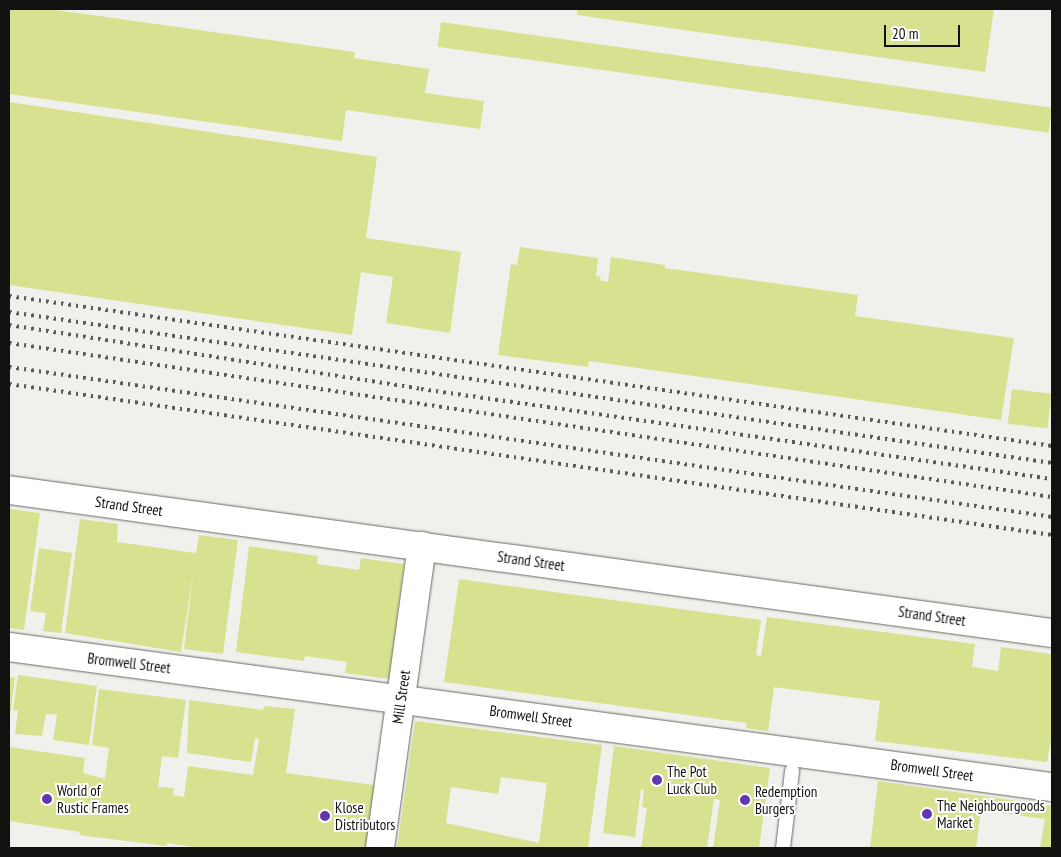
<!DOCTYPE html>
<html>
<head>
<meta charset="utf-8">
<style>
	body { margin:0 }
	#map { position:relative; width:1061px; height:857px; overflow:hidden; background:#f0f1ec; font-family:"PT Sans Narrow",sans-serif }
	div>[style] { position:absolute }
	.building>* { inset:0; background:#d8e190; transform-origin:0 0 }
	.roads { filter:drop-shadow(0 0 1px #676863) drop-shadow(0 0 1px #676863) }
	.lane>* { height:14px; margin:-7px; padding:0 7px; transform-origin:7px; border-radius:7px; background:#fff }
	.street>* { height:28px; margin:-14px; padding:0 14px; transform-origin:14px; border-radius:14px; background:#fff }
	.rail>* { height:4px; margin-top:-2px; transform-origin:0; background:repeating-linear-gradient(90deg,#5c5c59 0 2.5px,transparent 0 7.5px) }
	.dots>* { width:14px; height:14px; translate:-50% -50%; box-sizing:border-box; border:2px solid #fff; border-radius:50% }
	span { translate:-50% -50%; white-space:nowrap; text-align:center; line-height:1.15; -webkit-text-stroke:4px #fff; paint-order:stroke }
	.street-label { font-size:15px; color:#11110f }
	.poi-label { font-size:15px; color:#11110f }
	.left { translate:0 -50%; text-align:left }
	.frame { position:absolute; inset:0; border:10px solid #11110f; pointer-events:none }
	.scale { position:absolute; left:884px; top:25px; width:76px; height:22px; box-sizing:border-box; border:2px solid #11110f; border-top:0; padding-left:6px; font-size:15px; line-height:18px; white-space:nowrap; color:#11110f; -webkit-text-stroke:4px #fff; paint-order:stroke }
</style>
</head>
<body>
<div id="map">
	<div class="building">
		<i style="clip-path:polygon(9px 9px,49px 9px,355px 52px,354px 58px,429px 69px,425px 93px,484px 101px,480px 129px,346px 110px,342px 141px,9px 94px)"></i>
		<i style="clip-path:polygon(572px 9px,994px 9px,985px 72px,577px 15px,577px 11px)"></i>
		<i style="left:441px;top:22px;width:617px;height:25px;rotate:8deg"></i>
		<i style="clip-path:polygon(9px 102px,377px 157px,366px 238px,461px 252px,450px 333px,386px 323px,393px 277px,361px 272px,352px 335px,9px 285px)"></i>
		<i style="clip-path:polygon(520px 247px,598px 258px,596px 276px,601px 277px,600px 280px,608px 282px,611px 257px,665px 265px,665px 268px,858px 295px,855px 316px,1014px 338px,1001px 420px,589px 361px,588px 367px,498px 355px,511px 264px,517px 265px)"></i>
		<i style="left:1012px;top:389px;width:40px;height:35px;rotate:7deg"></i>
		<i style="clip-path:polygon(9px 509px,40px 513px,24px 630px,9px 628px)"></i>
		<i style="clip-path:polygon(80px 519px,118px 524px,117px 542px,196px 553px,199px 535px,238px 540px,223px 654px,184px 649px,193px 574px,181px 652px,65px 633px)"></i>
		<i style="clip-path:polygon(249px 546px,318px 556px,317px 564px,359px 570px,361px 558px,404px 564px,389px 679px,345px 673px,347px 662px,305px 656px,304px 661px,236px 652px)"></i>
		<i style="clip-path:polygon(39px 548px,72px 553px,61px 633px,43px 631px,46px 613px,30px 611px)"></i>
		<i style="clip-path:polygon(459px 579px,761px 620px,756px 655px,761px 656px,767px 617px,975px 644px,972px 667px,998px 671px,1001px 647px,1052px 654px,1052px 735px,1047px 762px,875px 741px,880px 701px,774px 687px,768px 731px,746px 728px,747px 723px,444px 682px)"></i>
		<i style="clip-path:polygon(18px 675px,97px 686px,89px 745px,53px 740px,57px 715px,51px 714px,46px 714px,42px 736px,15px 734px,18px 710px,13px 710px)"></i>
		<i style="clip-path:polygon(9px 677px,15px 678px,10px 717px,9px 717px)"></i>
		<i style="clip-path:polygon(99px 689px,186px 700px,178px 758px,162px 756px,158px 787px,174px 788px,173px 795px,184px 797px,188px 766px,253px 775px,259px 739px,255px 738px,251px 762px,187px 753px,189px 700px,263px 710px,264px 706px,295px 709px,286px 773px,374px 785px,367px 848px,199px 848px,167px 843px,166px 846px,79px 835px,80px 832px,9px 821px,10px 747px,85px 758px,83px 773px,105px 779px,109px 748px,92px 745px)"></i>
		<i style="clip-path:polygon(evenodd,415px 721px,602px 745px,588px 848px,397px 848px,415px 721px,501px 777px,547px 783px,539px 843px,446px 823px,451px 787px,498px 794px,501px 777px)"></i>
		<i style="clip-path:polygon(614px 746px,770px 768px,759px 848px,713px 848px,720px 800px,714px 799px,707px 848px,641px 848px,647px 808px,642px 807px,644px 790px,641px 789px,635px 837px,603px 833px)"></i>
		<i style="clip-path:polygon(878px 781px,1052px 806px,1052px 848px,1040px 848px,1045px 819px,981px 810px,976px 848px,870px 848px)"></i>
	</div>
	<div class="roads">
		<div class="lane">
			<i style="left:783px;top:848px;width:78px;rotate:-83.3deg"></i>
		</div>
		<div class="street">
			<i style="left:9px;top:490px;width:1053px;rotate:7.81deg"></i>
			<i style="left:9px;top:647px;width:1052px;rotate:7.65deg"></i>
			<i style="left:380px;top:848px;width:305px;rotate:-82.1deg"></i>
		</div>
	</div>
	<div class="rail">
		<i style="left:9px;top:296px;width:1054px;rotate:8.18deg"></i>
		<i style="left:9px;top:312px;width:1054px;rotate:8.24deg"></i>
		<i style="left:9px;top:325px;width:417px;rotate:8.8deg"></i>
		<i style="left:421px;top:389px;width:637px;rotate:8.12deg"></i>
		<i style="left:9px;top:343px;width:1054px;rotate:8.4deg"></i>
		<i style="left:9px;top:367px;width:1054px;rotate:8.18deg"></i>
		<i style="left:9px;top:384px;width:1054px;rotate:8.24deg"></i>
	</div>
	<div class="dots">
		<i style="left:657px;top:780px;background:#6137af"></i>
		<i style="left:47px;top:799px;background:#6137af"></i>
		<i style="left:745px;top:800px;background:#6137af"></i>
		<i style="left:927px;top:814px;background:#6137af"></i>
		<i style="left:325px;top:816px;background:#6137af"></i>
	</div>
	<div class="street-label">
		<span style="left:129px;top:506px;rotate:8deg">Strand Street</span>
		<span style="left:531px;top:561px;rotate:8deg">Strand Street</span>
		<span style="left:932px;top:616px;rotate:8deg">Strand Street</span>
		<span style="left:129px;top:663px;rotate:7deg">Bromwell Street</span>
		<span style="left:401px;top:697px;rotate:-82deg">Mill Street</span>
		<span style="left:531px;top:716px;rotate:8deg">Bromwell Street</span>
		<span style="left:932px;top:770px;rotate:8deg">Bromwell Street</span>
	</div>
	<div class="poi-label">
		<span class="left" style="left:667px;top:780px">The Pot<br>Luck Club</span>
		<span class="left" style="left:57px;top:799px">World of<br>Rustic Frames</span>
		<span class="left" style="left:755px;top:800px">Redemption<br>Burgers</span>
		<span class="left" style="left:937px;top:814px">The Neighbourgoods<br>Market</span>
		<span class="left" style="left:335px;top:816px">Klose<br>Distributors</span>
	</div>
	<div class="frame"></div>
	<div class="scale">20 m</div>
</div>
</body>
</html>
